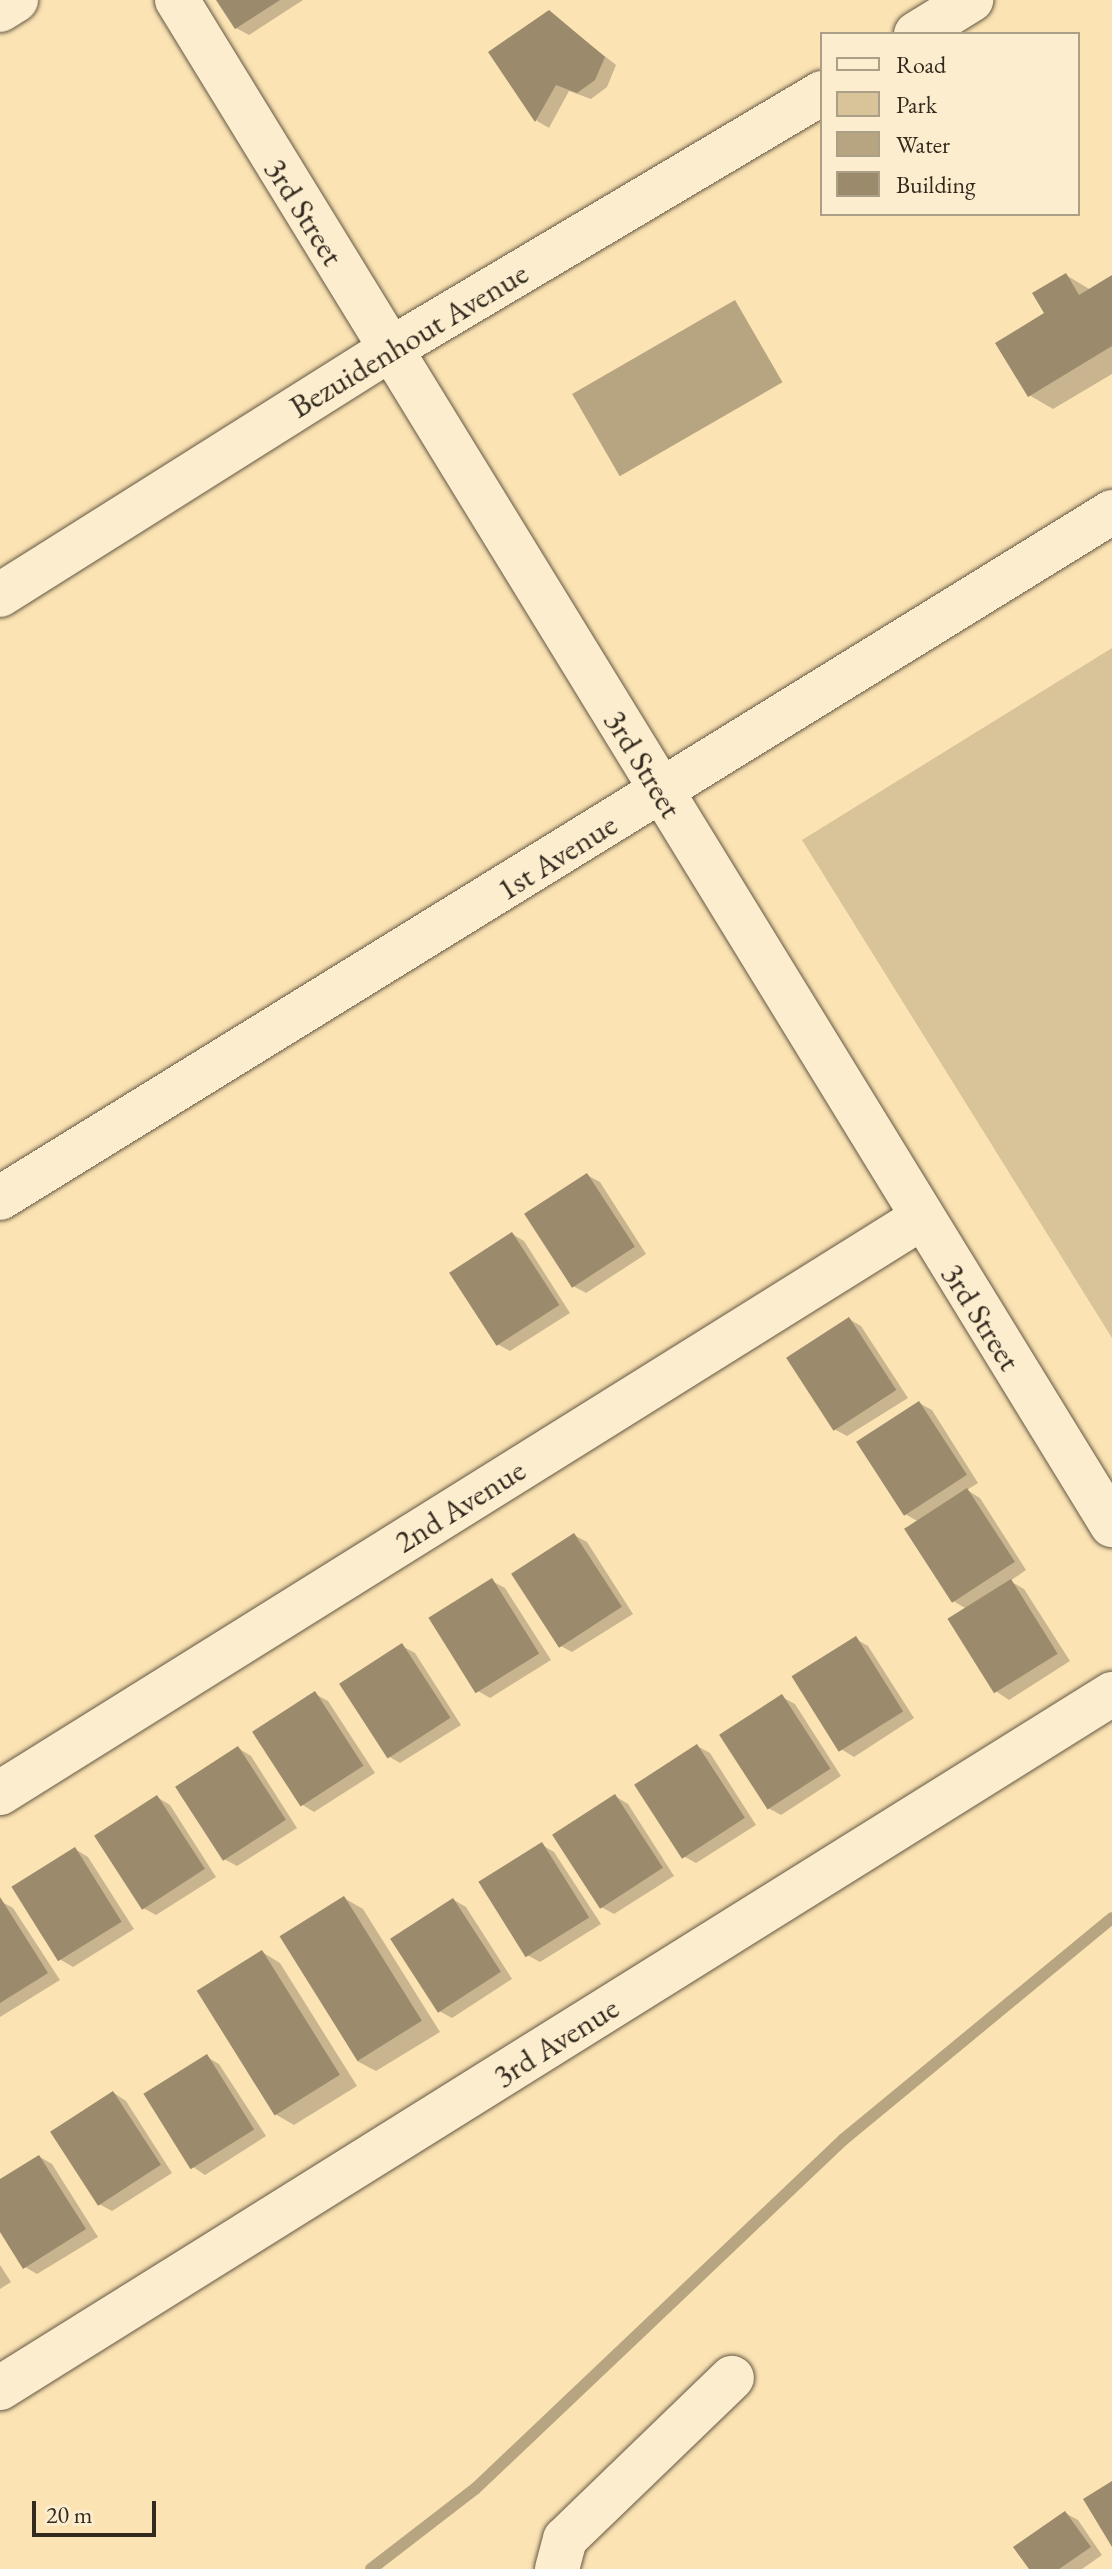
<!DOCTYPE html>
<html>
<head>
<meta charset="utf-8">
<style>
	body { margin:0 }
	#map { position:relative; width:1112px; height:2569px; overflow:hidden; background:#fbe3b3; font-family:"EB Garamond",serif }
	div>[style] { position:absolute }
	.green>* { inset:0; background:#d9c49a }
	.water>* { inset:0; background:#b7a481; transform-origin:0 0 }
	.shadow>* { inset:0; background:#0003 }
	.stream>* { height:12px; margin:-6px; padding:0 6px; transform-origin:6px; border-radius:6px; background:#b7a481 }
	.building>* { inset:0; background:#9b8a6c; transform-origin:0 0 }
	.roads { filter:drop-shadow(0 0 2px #655844) drop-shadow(0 0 2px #655844) }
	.minor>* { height:44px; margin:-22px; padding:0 22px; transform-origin:22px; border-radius:22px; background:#fcedce }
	span { translate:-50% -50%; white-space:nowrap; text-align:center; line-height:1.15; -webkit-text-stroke:6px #fcedce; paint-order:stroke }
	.street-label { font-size:32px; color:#332a1f }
	.legend { position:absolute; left:820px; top:32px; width:260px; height:184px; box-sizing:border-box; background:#fcedce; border:2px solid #ac9f88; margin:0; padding:10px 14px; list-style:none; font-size:24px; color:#332a1f }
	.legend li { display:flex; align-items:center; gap:16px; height:40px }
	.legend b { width:40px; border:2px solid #ac9f88 }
	.scale { position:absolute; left:32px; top:2501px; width:124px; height:36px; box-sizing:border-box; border:4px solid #332a1f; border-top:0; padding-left:10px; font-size:24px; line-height:28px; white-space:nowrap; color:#332a1f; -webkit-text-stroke:6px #fcedce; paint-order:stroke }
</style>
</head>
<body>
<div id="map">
	<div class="green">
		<i style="clip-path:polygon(1112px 648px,1112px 1338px,802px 840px)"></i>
	</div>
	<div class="water">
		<i style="left:735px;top:300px;width:95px;height:188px;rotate:60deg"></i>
	</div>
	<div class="shadow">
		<i style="clip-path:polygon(218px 0,303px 0,249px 35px,236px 28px)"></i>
		<i style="clip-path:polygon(549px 12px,616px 65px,607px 87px,591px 99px,569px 91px,549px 128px,537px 121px,491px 53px)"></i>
		<i style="clip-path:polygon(1066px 275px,1091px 290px,1112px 277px,1112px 374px,1053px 409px,1029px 395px,1047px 314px)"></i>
		<i style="clip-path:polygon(587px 1175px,600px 1182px,646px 1254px,586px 1293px,573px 1286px)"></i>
		<i style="clip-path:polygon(512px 1234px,524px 1241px,570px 1313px,510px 1351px,497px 1344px)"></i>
		<i style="clip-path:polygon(849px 1319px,861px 1326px,908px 1398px,847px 1436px,834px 1429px)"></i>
		<i style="clip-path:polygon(919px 1403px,932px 1410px,978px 1483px,967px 1490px,980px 1498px,1026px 1570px,1010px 1581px,1024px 1589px,1070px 1661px,1009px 1700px,997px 1692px,967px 1609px,953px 1601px,919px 1522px,905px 1514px)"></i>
		<i style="clip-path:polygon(574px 1535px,587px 1542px,633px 1614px,572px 1652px,559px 1645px)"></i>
		<i style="clip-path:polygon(492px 1581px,505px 1588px,551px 1660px,490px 1698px,478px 1691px)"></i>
		<i style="clip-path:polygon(856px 1639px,868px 1646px,914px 1718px,854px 1757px,841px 1749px)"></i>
		<i style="clip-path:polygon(402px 1646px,415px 1653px,461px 1725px,400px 1763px,388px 1756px)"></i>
		<i style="clip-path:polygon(315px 1694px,328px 1701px,375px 1773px,314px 1812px,301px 1804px)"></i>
		<i style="clip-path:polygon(782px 1697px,795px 1704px,841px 1776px,781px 1815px,768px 1808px)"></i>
		<i style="clip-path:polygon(697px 1746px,710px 1753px,756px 1825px,696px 1863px,683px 1856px,637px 1784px)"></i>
		<i style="clip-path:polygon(238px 1748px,251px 1756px,297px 1828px,237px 1866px,224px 1859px)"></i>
		<i style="clip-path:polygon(615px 1796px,628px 1804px,674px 1876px,614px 1914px,601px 1907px)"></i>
		<i style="clip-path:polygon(157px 1797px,170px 1805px,216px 1877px,156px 1915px,143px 1908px)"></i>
		<i style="clip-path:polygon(542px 1845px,554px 1852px,601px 1924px,540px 1962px,527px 1955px)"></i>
		<i style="clip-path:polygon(75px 1849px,88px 1857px,134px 1929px,73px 1967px,61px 1960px)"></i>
		<i style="clip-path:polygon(344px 1898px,363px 1909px,440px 2032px,376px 2071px,357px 2061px)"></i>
		<i style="clip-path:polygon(454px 1900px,466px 1907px,512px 1979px,452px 2018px,439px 2011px)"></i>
		<i style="clip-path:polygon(0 1901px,13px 1908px,60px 1980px,0 2017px)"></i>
		<i style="clip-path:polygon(262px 1952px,280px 1963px,357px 2086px,294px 2125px,275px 2114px)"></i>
		<i style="clip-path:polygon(207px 2057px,219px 2064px,266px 2136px,205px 2175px,193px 2167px)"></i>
		<i style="clip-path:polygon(114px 2093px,126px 2101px,172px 2173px,112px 2211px,99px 2204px)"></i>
		<i style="clip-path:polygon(40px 2157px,52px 2164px,98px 2237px,37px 2274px,25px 2267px,0 2229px,0 2182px)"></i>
		<i style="clip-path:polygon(0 2265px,11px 2282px,0 2289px)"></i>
		<i style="clip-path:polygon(1065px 2513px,1078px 2520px,1102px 2555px,1082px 2569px,1031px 2569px)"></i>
	</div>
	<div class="stream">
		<i style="left:371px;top:2569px;width:131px;rotate:-37.6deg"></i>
		<i style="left:475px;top:2489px;width:509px;rotate:-43.49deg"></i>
		<i style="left:844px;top:2139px;width:347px;rotate:-39.5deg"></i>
	</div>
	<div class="building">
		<i style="clip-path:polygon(216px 0,280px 0,235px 29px)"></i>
		<i style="clip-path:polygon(549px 10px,605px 57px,595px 80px,577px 93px,556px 85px,535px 122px,488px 52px)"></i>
		<i style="clip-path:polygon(1066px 273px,1079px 295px,1112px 275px,1112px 346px,1028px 397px,995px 343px,1044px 313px,1032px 293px)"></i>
		<i style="left:587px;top:1173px;width:88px;height:75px;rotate:57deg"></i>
		<i style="left:512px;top:1232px;width:87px;height:75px;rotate:57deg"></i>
		<i style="left:849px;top:1317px;width:87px;height:75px;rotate:57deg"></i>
		<i style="left:919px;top:1401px;width:88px;height:75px;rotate:57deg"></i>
		<i style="left:967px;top:1488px;width:88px;height:75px;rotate:57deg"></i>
		<i style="left:574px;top:1533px;width:88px;height:75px;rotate:57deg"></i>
		<i style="left:492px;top:1578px;width:89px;height:75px;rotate:58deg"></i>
		<i style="left:1011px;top:1579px;width:88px;height:75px;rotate:58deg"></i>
		<i style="left:856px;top:1636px;width:89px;height:76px;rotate:58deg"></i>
		<i style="left:402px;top:1643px;width:89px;height:75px;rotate:57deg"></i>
		<i style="left:315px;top:1691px;width:89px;height:75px;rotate:57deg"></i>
		<i style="left:782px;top:1694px;width:89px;height:75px;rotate:57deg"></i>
		<i style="left:697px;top:1744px;width:88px;height:75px;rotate:57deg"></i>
		<i style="left:238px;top:1746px;width:88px;height:75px;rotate:57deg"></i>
		<i style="left:615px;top:1794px;width:88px;height:75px;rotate:57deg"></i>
		<i style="left:157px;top:1795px;width:88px;height:75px;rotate:57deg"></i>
		<i style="left:542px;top:1842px;width:89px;height:75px;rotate:58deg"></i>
		<i style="left:75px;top:1847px;width:88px;height:75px;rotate:58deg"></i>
		<i style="left:344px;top:1896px;width:147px;height:76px;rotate:58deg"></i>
		<i style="clip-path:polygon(0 1897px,48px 1973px,0 2003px)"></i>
		<i style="left:453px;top:1898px;width:88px;height:75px;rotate:57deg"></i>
		<i style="left:262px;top:1950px;width:147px;height:77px;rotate:58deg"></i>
		<i style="left:207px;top:2054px;width:89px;height:75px;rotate:58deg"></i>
		<i style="left:113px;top:2091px;width:88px;height:75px;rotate:57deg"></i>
		<i style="clip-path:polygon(39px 2155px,86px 2229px,23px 2269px,0 2232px,0 2179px)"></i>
		<i style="clip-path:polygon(1112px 2481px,1112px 2547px,1083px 2499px)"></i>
		<i style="clip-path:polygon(1065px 2511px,1091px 2547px,1059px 2569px,1029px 2569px,1013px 2547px)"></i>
	</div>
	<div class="roads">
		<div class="minor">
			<i style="left:177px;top:0;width:1789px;rotate:58.49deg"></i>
			<i style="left:0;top:10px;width:19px;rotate:-32deg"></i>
			<i style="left:916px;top:34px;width:65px;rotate:-31.7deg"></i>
			<i style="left:0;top:595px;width:460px;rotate:-32.2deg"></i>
			<i style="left:389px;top:350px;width:504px;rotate:-30.69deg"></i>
			<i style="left:0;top:1198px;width:1307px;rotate:-31.67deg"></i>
			<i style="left:0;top:1793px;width:1084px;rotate:-31.96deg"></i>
			<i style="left:0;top:2388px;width:1311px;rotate:-31.97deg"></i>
			<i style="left:557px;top:2569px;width:31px;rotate:-75deg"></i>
			<i style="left:565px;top:2539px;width:232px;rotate:-44deg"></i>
		</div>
	</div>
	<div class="street-label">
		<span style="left:304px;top:212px;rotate:58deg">3rd Street</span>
		<span style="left:409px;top:340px;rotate:-31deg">Bezuidenhout Avenue</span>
		<span style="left:643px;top:764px;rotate:59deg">3rd Street</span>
		<span style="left:557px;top:857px;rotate:-32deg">1st Avenue</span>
		<span style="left:981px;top:1317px;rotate:58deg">3rd Street</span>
		<span style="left:460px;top:1506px;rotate:-32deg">2nd Avenue</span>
		<span style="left:556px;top:2042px;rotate:-32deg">3rd Avenue</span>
	</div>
	<ul class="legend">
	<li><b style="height:10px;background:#fcedce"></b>Road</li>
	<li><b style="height:22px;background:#d9c49a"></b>Park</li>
	<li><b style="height:22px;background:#b7a481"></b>Water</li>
	<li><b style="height:22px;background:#9b8a6c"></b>Building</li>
	</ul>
	<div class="scale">20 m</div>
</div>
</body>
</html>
